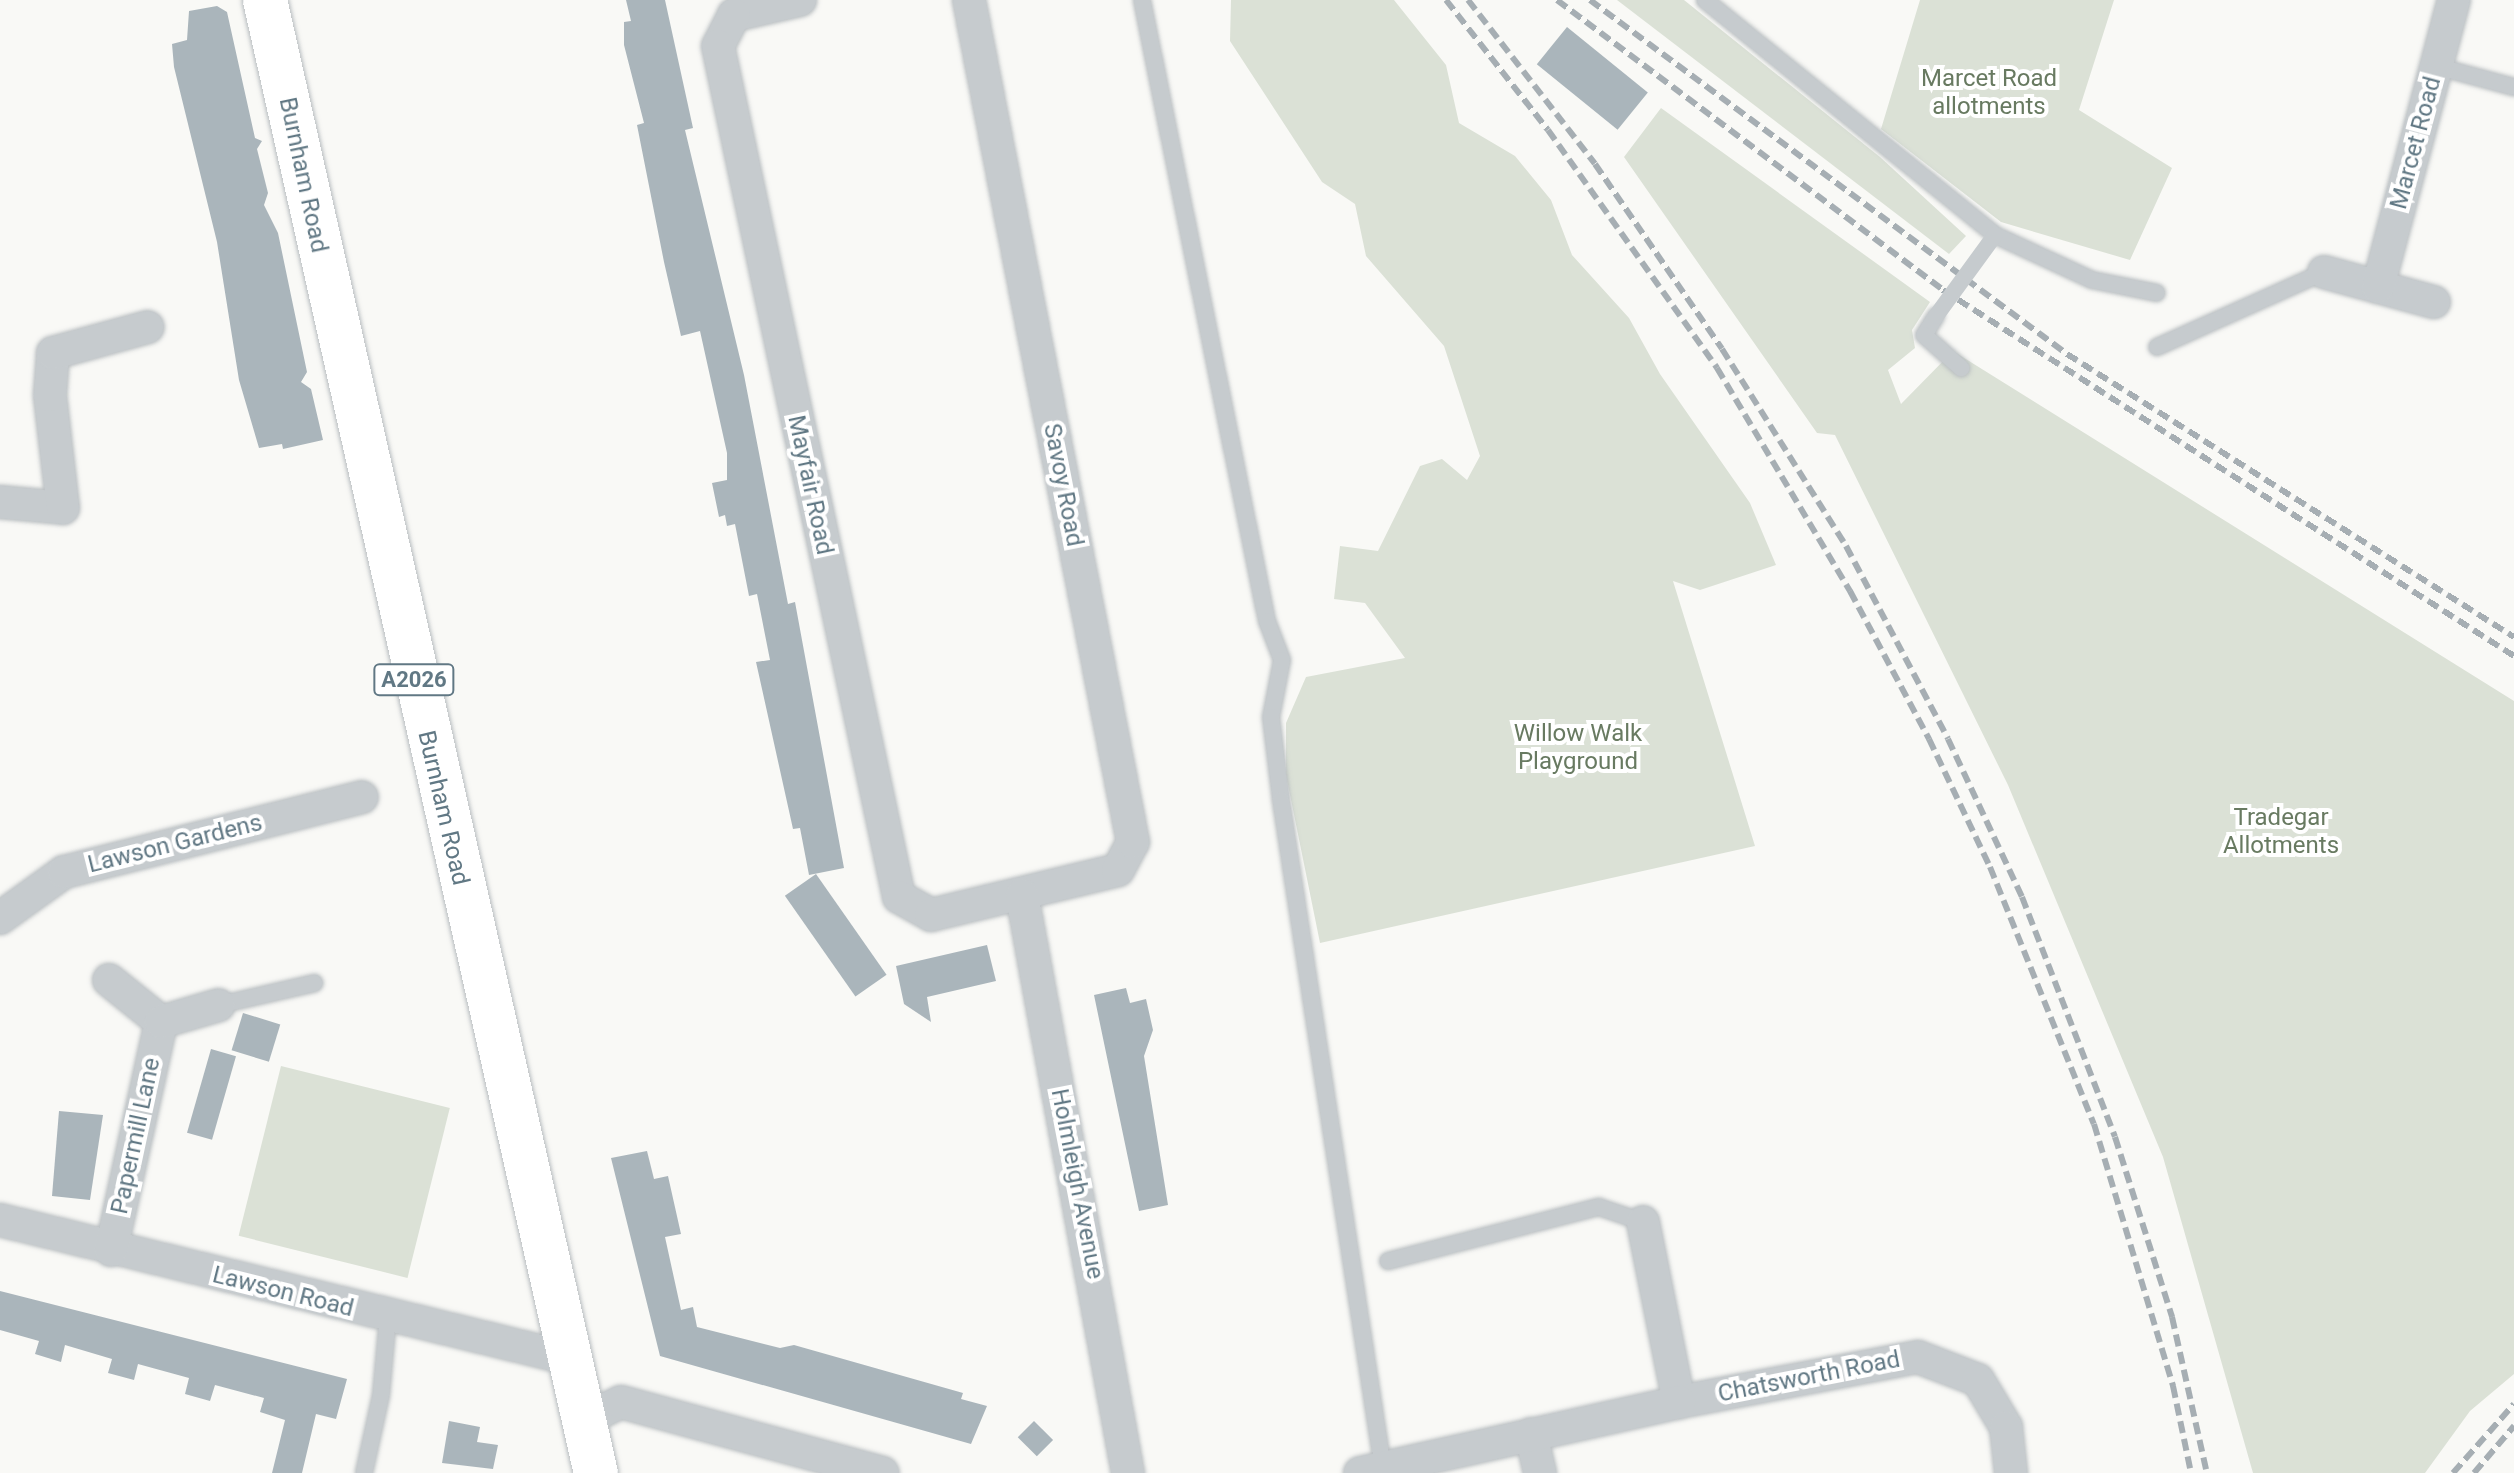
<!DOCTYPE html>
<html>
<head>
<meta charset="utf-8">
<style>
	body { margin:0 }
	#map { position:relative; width:2514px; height:1473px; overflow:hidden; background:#f9f9f6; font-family:Roboto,sans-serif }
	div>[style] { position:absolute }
	.green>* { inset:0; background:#dbe1d6; transform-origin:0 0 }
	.building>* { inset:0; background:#aab5bb; transform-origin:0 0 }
	.roads { filter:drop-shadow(0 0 2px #b9bec1) drop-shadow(0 0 2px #b9bec1) }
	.service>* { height:16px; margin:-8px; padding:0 8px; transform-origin:8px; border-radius:8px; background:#c6cbce }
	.minor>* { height:32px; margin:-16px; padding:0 16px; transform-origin:16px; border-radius:16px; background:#c6cbce }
	.primary>* { height:44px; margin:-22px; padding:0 22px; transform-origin:22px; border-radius:22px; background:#fff }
	.rail>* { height:6px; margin-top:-3px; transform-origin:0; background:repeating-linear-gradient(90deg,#a6aeb3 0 12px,transparent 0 18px) }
	.service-bridge>* { height:16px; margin:-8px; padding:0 8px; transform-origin:8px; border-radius:8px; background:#c6cbce }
	span { translate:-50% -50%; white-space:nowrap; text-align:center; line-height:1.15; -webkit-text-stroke:8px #fff; paint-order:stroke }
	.shield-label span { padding:2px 6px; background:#fff; border:2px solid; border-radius:6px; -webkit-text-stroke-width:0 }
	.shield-label { font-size:22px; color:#617884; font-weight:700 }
	.park-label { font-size:24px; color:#687a61 }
	.street-label { font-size:24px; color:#617884 }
</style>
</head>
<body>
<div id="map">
	<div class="green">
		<i style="clip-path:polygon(1231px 0,1394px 0,1446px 65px,1459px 123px,1515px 156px,1551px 200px,1572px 255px,1629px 318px,1660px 374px,1750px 503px,1776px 565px,1700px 590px,1673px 581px,1755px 846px,1320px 943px,1286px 775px,1286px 723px,1306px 677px,1405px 658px,1365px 603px,1334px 599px,1340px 546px,1378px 551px,1420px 466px,1442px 459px,1467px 480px,1480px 456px,1444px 346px,1366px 256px,1355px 204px,1322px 182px,1230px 41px)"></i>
		<i style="clip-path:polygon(1617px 0,1684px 0,1880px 157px,1966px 236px,1949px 254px)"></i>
		<i style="clip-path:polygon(1920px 0,2114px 0,2079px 110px,2172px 168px,2130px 260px,2001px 222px,1881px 129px)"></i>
		<i style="clip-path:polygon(1661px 108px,1930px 302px,1912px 330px,1915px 348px,1888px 370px,1901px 404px,1953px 351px,2514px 701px,2514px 1374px,2470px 1411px,2425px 1473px,2253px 1473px,2163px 1157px,2008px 785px,1835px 435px,1817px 433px,1624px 157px)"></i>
		<i style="left:281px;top:1066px;width:174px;height:175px;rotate:14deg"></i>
	</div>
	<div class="building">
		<i style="clip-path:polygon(626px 0,665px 0,693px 128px,685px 130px,744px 375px,788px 604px,795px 602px,844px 868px,809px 875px,800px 828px,793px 829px,756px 662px,770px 660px,757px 594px,749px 596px,735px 524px,727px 526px,725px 515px,719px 517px,712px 483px,727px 480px,727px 453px,700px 331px,681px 336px,664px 262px,637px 125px,644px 123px,624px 45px,624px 22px,631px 21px)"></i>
		<i style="clip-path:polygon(217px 6px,227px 12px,255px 138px,262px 141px,257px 149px,268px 193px,264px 205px,278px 233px,307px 372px,301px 382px,311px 389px,323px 440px,283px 449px,282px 444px,259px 448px,239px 380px,217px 242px,174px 67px,172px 44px,187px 40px,189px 11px)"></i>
		<i style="left:1567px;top:27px;width:104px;height:48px;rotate:39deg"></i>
		<i style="left:816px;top:874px;width:123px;height:38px;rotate:55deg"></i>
		<i style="clip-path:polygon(987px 945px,996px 981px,927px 997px,931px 1022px,904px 1004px,896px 966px)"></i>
		<i style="clip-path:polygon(1126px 988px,1130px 1003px,1146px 999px,1153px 1030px,1144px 1056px,1168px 1205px,1139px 1211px,1094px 995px)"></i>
		<i style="left:243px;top:1013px;width:39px;height:39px;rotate:17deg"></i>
		<i style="left:211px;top:1049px;width:26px;height:87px;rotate:16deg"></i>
		<i style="clip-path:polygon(59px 1111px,103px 1115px,90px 1200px,52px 1196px)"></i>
		<i style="clip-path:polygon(647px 1151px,654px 1179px,668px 1176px,681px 1234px,665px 1237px,681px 1310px,693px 1307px,697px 1327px,780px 1348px,794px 1345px,963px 1393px,961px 1399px,987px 1406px,971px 1444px,660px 1356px,611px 1158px)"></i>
		<i style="clip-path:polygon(0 1291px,347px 1379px,336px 1419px,316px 1414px,302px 1473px,272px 1473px,285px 1420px,260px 1412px,264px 1398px,215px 1385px,210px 1401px,185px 1394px,189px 1378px,138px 1364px,134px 1380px,108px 1373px,112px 1359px,65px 1345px,61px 1362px,35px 1354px,39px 1341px,0 1330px)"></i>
		<i style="clip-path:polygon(449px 1421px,480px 1427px,477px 1442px,498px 1445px,493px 1469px,442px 1463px)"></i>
		<i style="left:1034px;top:1421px;width:27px;height:23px;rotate:45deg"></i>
	</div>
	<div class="roads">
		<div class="service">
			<i style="left:1142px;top:0;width:633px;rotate:78.62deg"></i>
			<i style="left:1267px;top:621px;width:42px;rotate:69deg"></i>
			<i style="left:1282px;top:660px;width:58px;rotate:100.9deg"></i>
			<i style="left:1271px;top:717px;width:84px;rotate:83.1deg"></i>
			<i style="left:1281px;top:800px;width:676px;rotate:81.32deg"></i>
			<i style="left:1705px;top:0;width:373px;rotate:39deg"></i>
			<i style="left:1995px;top:235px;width:107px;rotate:24.9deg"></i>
			<i style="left:2092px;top:280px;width:66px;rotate:11.3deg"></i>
			<i style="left:2436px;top:66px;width:81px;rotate:15.1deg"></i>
			<i style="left:1936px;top:316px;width:22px;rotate:122deg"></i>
			<i style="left:1924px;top:335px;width:50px;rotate:41.7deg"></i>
			<i style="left:2157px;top:347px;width:183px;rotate:-24.2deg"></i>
			<i style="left:219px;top:1005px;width:98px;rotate:-12.9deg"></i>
			<i style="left:1388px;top:1261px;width:218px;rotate:-14.4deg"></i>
			<i style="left:1599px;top:1207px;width:46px;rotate:18.8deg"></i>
			<i style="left:364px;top:1473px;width:80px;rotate:-77.7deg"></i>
			<i style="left:381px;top:1395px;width:78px;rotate:-84.9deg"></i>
		</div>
		<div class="minor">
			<i style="left:800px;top:0;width:68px;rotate:167.2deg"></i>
			<i style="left:734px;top:15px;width:35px;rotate:117deg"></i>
			<i style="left:718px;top:46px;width:870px;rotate:77.99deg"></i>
			<i style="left:899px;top:897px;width:37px;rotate:29deg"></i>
			<i style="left:931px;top:915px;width:192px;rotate:-13.5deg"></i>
			<i style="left:1118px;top:870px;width:32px;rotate:-62deg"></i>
			<i style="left:1133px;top:842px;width:858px;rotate:-101.02deg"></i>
			<i style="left:2324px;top:272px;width:114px;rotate:15.3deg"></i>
			<i style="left:2378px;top:287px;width:297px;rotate:-75.2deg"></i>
			<i style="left:0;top:502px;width:63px;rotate:5.4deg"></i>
			<i style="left:63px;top:508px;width:114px;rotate:-96.6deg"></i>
			<i style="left:50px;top:395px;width:42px;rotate:-85.9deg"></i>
			<i style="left:53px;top:353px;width:98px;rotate:-15.3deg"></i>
			<i style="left:1022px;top:895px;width:588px;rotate:79.61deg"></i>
			<i style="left:0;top:918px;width:79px;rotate:-35.7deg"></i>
			<i style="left:64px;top:872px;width:307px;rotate:-14.1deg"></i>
			<i style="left:109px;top:980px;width:67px;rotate:38.9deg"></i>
			<i style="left:0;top:1220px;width:585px;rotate:13.66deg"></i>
			<i style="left:1643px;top:1222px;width:184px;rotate:78.7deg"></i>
			<i style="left:1679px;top:1402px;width:243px;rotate:-10.7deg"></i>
			<i style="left:1918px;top:1357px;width:64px;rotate:21deg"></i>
			<i style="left:1978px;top:1380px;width:55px;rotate:59.2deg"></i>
			<i style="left:2006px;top:1427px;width:46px;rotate:83.8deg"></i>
			<i style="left:111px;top:1250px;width:233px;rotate:-77.6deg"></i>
			<i style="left:161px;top:1022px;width:60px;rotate:-16.3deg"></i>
			<i style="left:582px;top:1421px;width:43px;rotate:-26deg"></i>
			<i style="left:621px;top:1402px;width:271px;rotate:15.2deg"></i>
			<i style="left:1531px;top:1434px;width:40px;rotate:77deg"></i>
			<i style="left:1360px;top:1473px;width:327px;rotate:-12.5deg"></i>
		</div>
		<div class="primary">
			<i style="left:265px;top:0;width:1510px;rotate:77.34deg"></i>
		</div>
	</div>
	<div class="rail">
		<i style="left:1446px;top:0;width:165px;rotate:51.9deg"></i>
		<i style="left:1548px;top:130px;width:292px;rotate:54.6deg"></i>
		<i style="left:1717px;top:368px;width:260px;rotate:59.2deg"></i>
		<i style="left:1850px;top:591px;width:168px;rotate:61.9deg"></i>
		<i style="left:1929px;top:739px;width:142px;rotate:64.5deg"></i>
		<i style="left:1990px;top:867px;width:277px;rotate:68deg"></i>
		<i style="left:2094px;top:1124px;width:274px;rotate:73.2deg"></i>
		<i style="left:2173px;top:1386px;width:89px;rotate:78.3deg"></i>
		<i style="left:1468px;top:0;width:207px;rotate:52.2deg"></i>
		<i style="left:1595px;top:164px;width:224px;rotate:55.5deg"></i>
		<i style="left:1722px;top:349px;width:233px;rotate:57.8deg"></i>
		<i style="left:1846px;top:546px;width:218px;rotate:62.1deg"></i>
		<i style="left:1948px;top:739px;width:174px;rotate:64.9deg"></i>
		<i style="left:2022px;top:897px;width:257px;rotate:68.8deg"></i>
		<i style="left:2115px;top:1137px;width:189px;rotate:72.4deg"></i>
		<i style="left:2172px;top:1317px;width:160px;rotate:77.4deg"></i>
		<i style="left:1557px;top:0;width:483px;rotate:36.9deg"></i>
		<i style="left:1943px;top:290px;width:678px;rotate:32.66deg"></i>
		<i style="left:1590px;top:0;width:594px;rotate:36.58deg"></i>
		<i style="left:2067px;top:354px;width:529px;rotate:32.34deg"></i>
		<i style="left:2453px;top:1473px;width:92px;rotate:-48.5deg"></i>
		<i style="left:2474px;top:1473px;width:62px;rotate:-49.6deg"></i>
	</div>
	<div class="service-bridge">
		<i style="left:1936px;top:316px;width:100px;rotate:-53.9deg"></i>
	</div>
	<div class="shield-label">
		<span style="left:414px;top:680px">A2026</span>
	</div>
	<div class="park-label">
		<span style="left:1989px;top:93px">Marcet Road<br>allotments</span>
		<span style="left:1578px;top:748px">Willow Walk<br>Playground</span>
		<span style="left:2281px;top:832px">Tradegar<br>Allotments</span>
	</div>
	<div class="street-label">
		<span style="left:2416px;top:143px;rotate:-75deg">Marcet Road</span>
		<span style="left:303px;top:175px;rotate:78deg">Burnham Road</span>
		<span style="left:810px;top:485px;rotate:78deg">Mayfair Road</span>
		<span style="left:1063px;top:485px;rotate:79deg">Savoy Road</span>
		<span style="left:443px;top:808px;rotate:77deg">Burnham Road</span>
		<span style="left:175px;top:844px;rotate:-14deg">Lawson Gardens</span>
		<span style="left:136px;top:1136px;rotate:-78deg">Papermill Lane</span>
		<span style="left:1077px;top:1184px;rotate:79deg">Holmleigh Avenue</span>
		<span style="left:283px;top:1292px;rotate:14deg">Lawson Road</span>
		<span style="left:1809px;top:1377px;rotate:-11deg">Chatsworth Road</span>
	</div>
</div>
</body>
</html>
